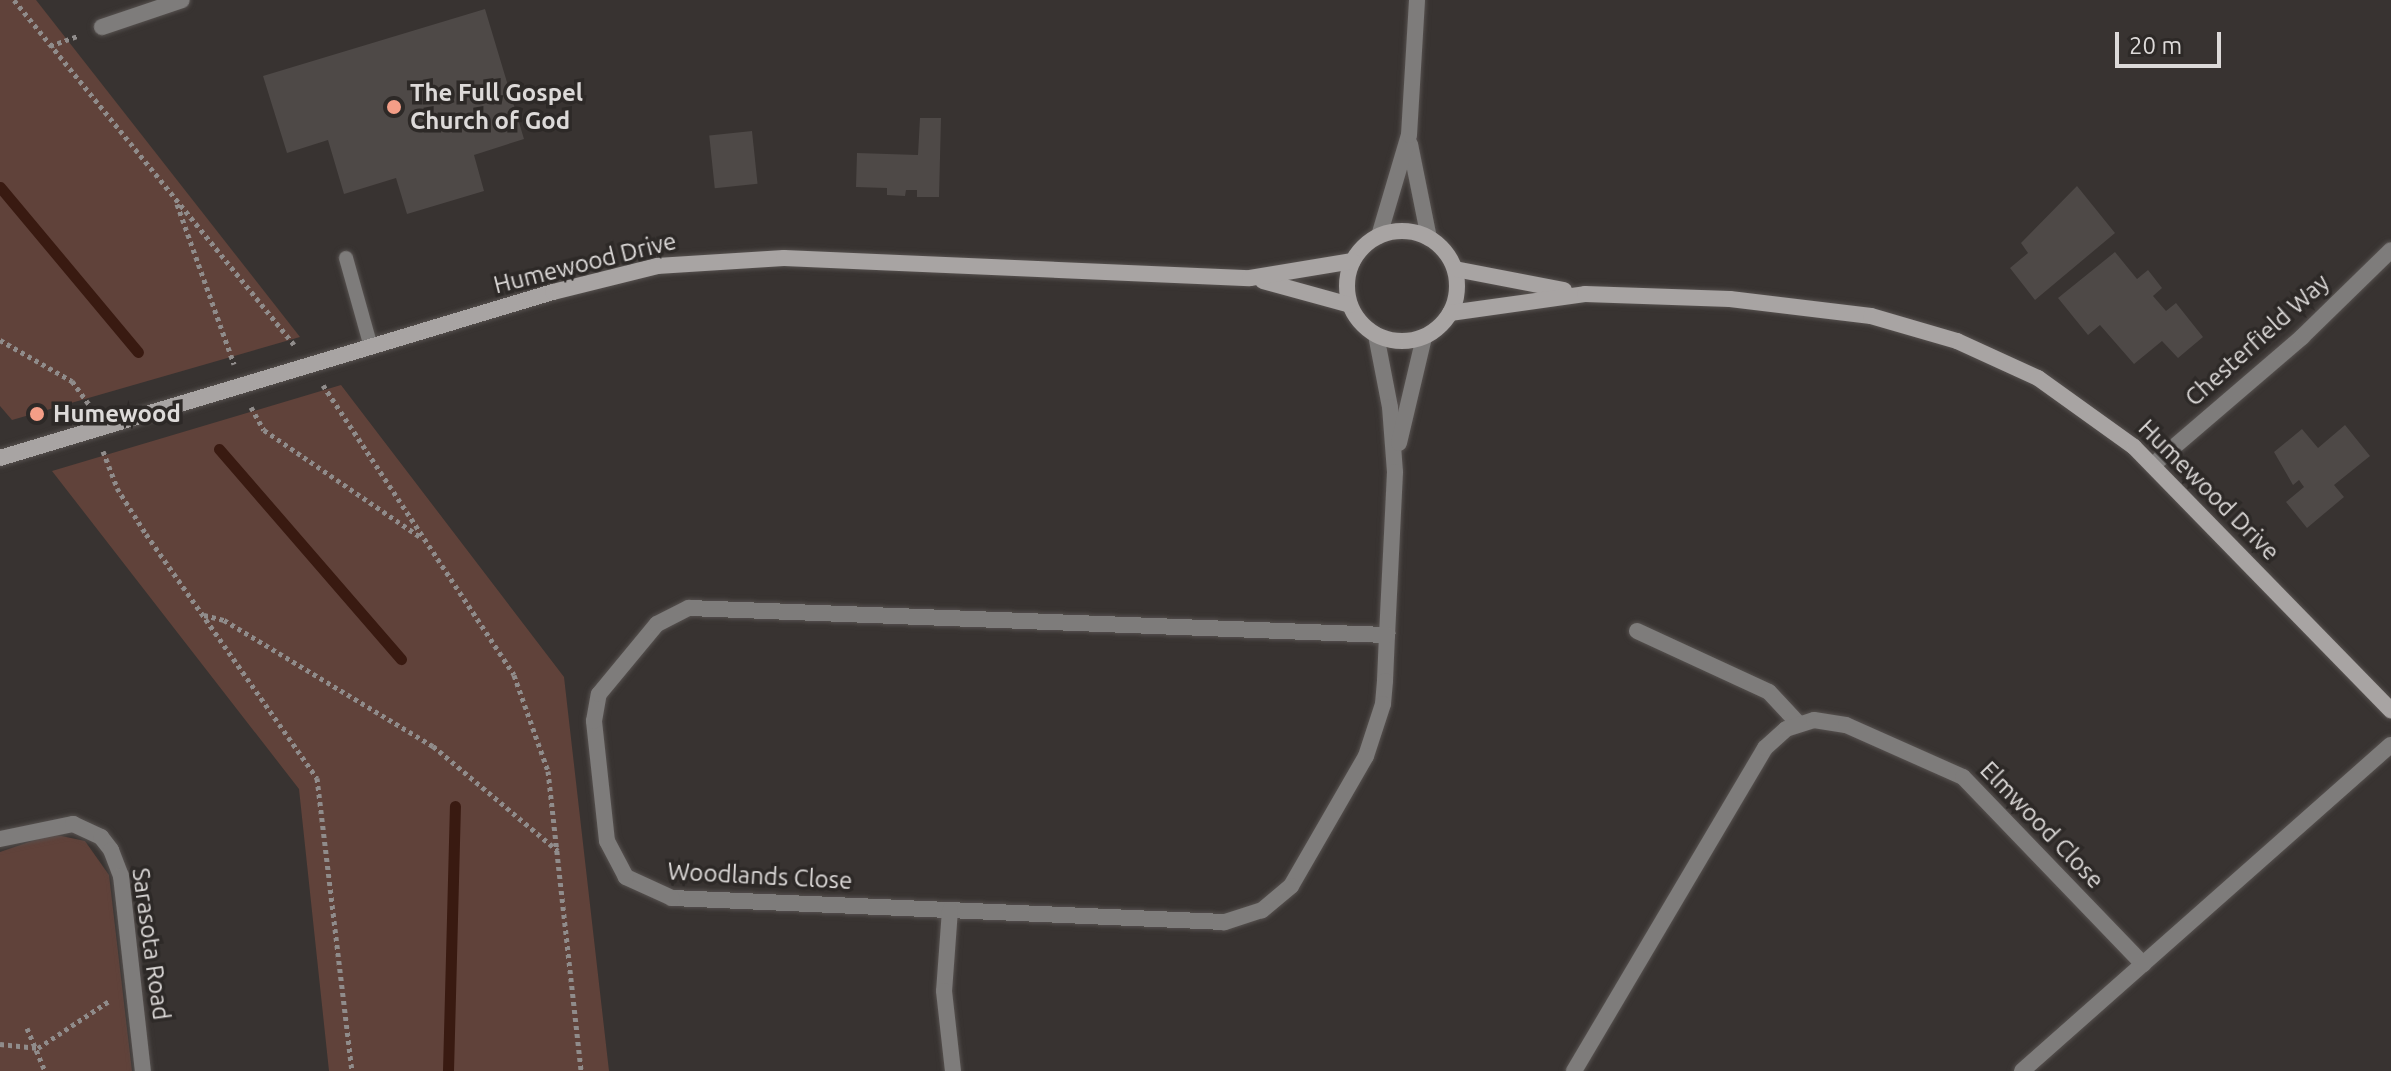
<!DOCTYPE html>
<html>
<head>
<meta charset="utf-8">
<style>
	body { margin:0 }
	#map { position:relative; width:2391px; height:1071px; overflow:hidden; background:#383331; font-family:Ubuntu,sans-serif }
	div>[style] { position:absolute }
	.green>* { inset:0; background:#60423a }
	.stream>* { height:11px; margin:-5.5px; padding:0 5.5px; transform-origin:5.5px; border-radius:5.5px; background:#391a11 }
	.building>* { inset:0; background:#4e4947; transform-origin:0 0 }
	.path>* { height:5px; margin-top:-2.5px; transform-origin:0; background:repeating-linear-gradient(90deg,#908c8b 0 4px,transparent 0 8px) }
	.roads { filter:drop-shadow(0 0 2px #56514f) drop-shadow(0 0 2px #56514f) }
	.lane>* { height:14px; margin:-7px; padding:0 7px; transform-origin:7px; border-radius:7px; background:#7e7c7b }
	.street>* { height:16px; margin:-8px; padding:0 8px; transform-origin:8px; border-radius:8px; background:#7e7c7b }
	.secondary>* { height:16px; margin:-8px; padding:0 8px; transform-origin:8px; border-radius:8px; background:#a8a4a3 }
	.secondary>.ring { margin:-8px; padding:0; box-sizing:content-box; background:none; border:16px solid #a8a4a3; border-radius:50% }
	.dots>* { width:22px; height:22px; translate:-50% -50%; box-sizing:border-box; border:4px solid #2d2927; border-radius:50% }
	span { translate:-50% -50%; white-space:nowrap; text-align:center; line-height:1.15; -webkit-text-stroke:7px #2d2927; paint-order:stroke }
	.poi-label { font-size:24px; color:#dddad9; font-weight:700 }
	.left { translate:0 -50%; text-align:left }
	.street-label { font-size:24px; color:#dddad9 }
	.scale { position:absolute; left:2115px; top:32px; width:106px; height:36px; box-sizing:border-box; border:4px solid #dddad9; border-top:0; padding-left:10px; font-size:24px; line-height:28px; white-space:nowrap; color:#dddad9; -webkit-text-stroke:6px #2d2927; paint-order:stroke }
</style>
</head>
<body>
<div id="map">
	<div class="green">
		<i style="clip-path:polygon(0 0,36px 0,300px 337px,12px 420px,0 406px)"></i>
		<i style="clip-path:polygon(341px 385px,564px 677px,609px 1071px,329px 1071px,299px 789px,52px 471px)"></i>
		<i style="clip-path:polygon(52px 834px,85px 841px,109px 875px,132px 1071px,0 1071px,0 852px)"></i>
	</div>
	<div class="stream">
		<i style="left:0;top:187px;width:215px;rotate:50.1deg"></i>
		<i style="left:219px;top:449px;width:278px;rotate:49.1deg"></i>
		<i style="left:448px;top:1071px;width:265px;rotate:-88.5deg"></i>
	</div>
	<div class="building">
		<i style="clip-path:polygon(485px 9px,524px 139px,474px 155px,484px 191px,407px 214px,396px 178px,344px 194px,328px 140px,287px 153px,263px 76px)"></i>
		<i style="clip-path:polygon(920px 118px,941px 118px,939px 197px,917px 197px,917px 190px,906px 190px,905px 196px,887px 195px,887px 188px,856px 187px,857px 153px,918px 155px)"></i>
		<i style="left:752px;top:131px;width:53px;height:43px;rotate:84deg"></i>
		<i style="clip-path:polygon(2077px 186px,2115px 233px,2035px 300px,2010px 268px,2028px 253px,2021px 243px)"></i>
		<i style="clip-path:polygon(2115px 252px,2137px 279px,2148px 270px,2162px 288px,2153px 296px,2166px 311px,2176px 303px,2203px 337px,2178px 358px,2162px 341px,2134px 364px,2100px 325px,2088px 335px,2058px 298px)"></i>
		<i style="clip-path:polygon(2345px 425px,2370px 456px,2334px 485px,2344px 497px,2307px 528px,2286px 502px,2304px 487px,2299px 480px,2293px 485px,2274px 452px,2302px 429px,2318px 448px)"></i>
	</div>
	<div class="path">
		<i style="left:14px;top:0;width:444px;rotate:50.9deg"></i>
		<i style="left:50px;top:46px;width:30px;rotate:-20deg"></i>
		<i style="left:177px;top:204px;width:170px;rotate:70.4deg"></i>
		<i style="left:0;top:340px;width:83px;rotate:29.7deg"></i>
		<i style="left:72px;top:381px;width:29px;rotate:54deg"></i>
		<i style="left:323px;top:385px;width:347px;rotate:56.6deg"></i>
		<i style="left:514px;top:675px;width:102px;rotate:70.5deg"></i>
		<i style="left:548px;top:771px;width:302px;rotate:83.7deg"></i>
		<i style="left:251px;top:407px;width:26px;rotate:61deg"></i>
		<i style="left:264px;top:430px;width:191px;rotate:34.4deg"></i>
		<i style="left:103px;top:451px;width:40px;rotate:69deg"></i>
		<i style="left:117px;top:488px;width:54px;rotate:57.8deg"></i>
		<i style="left:146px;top:534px;width:298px;rotate:55deg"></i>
		<i style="left:317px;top:778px;width:295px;rotate:83.2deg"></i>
		<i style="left:204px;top:615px;width:21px;rotate:14deg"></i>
		<i style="left:224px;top:620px;width:244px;rotate:31.1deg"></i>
		<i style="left:433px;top:746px;width:163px;rotate:40deg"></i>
		<i style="left:27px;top:1028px;width:47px;rotate:67.3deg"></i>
		<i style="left:0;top:1044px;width:38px;rotate:6deg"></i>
		<i style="left:38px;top:1048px;width:85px;rotate:-33.5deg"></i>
	</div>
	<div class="roads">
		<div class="lane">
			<i style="left:346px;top:258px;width:92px;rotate:74.3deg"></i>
		</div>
		<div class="street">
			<i style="left:102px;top:27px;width:84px;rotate:-18.6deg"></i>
			<i style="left:1410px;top:144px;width:96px;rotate:78.6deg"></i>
			<i style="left:1379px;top:236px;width:105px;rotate:-73.5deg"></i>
			<i style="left:1409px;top:135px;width:135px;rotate:-86.6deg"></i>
			<i style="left:1376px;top:335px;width:73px;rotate:79deg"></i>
			<i style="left:1390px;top:407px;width:65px;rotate:85.6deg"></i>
			<i style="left:1395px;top:472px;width:163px;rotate:92.8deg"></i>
			<i style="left:1387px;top:635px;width:46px;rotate:92.5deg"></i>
			<i style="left:1385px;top:681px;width:23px;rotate:95deg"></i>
			<i style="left:1383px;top:704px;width:55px;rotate:108.1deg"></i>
			<i style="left:1366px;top:756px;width:150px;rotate:120deg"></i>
			<i style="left:1291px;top:886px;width:38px;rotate:140deg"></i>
			<i style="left:1262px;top:910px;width:40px;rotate:162deg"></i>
			<i style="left:1224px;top:922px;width:553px;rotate:-177.51deg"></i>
			<i style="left:672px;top:898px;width:51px;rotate:-155.5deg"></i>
			<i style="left:626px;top:877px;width:41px;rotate:-117.8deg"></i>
			<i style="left:607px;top:841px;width:121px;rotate:-96.2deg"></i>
			<i style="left:594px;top:721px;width:27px;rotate:-80deg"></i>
			<i style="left:599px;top:694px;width:91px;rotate:-50.4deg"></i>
			<i style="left:657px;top:624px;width:36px;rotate:-27deg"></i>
			<i style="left:689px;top:608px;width:699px;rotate:2.22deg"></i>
			<i style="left:1399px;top:443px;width:109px;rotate:-76.7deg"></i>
			<i style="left:2154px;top:464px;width:195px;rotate:-40.6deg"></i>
			<i style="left:2302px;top:337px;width:124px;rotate:-44.3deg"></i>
			<i style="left:1637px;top:631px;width:145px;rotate:24.8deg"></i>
			<i style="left:1769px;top:692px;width:42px;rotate:46.9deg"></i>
			<i style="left:0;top:839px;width:75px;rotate:-11.6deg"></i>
			<i style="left:73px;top:824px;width:31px;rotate:25deg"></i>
			<i style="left:101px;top:837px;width:16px;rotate:52deg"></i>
			<i style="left:111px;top:850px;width:28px;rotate:69deg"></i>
			<i style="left:121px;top:876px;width:196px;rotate:83.6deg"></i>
			<i style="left:950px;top:910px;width:81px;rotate:94.2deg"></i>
			<i style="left:944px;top:991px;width:81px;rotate:83.6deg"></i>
			<i style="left:1574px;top:1071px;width:375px;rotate:-59.4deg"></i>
			<i style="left:1765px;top:748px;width:28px;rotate:-42deg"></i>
			<i style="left:1786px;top:729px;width:29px;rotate:-18deg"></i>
			<i style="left:1814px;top:720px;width:32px;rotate:9deg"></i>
			<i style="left:1846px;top:725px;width:128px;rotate:24deg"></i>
			<i style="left:1963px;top:777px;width:260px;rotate:46.1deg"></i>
			<i style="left:2022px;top:1071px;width:492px;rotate:-41.5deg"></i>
		</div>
		<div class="secondary">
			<i class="ring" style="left:1347px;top:231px;width:94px;height:94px"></i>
			<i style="left:1455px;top:269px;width:111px;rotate:10.9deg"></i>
			<i style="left:1263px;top:281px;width:90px;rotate:15.4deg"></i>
			<i style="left:1450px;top:313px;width:136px;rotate:-8deg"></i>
			<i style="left:1585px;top:294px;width:145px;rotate:2deg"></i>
			<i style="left:1730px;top:299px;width:142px;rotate:6.9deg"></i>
			<i style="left:1871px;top:316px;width:90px;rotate:16.2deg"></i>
			<i style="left:1957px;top:341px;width:89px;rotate:24.6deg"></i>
			<i style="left:2038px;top:378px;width:118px;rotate:35.7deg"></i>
			<i style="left:2134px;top:447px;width:368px;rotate:45.7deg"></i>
			<i style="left:0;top:458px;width:577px;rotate:-16.71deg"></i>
			<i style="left:553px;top:292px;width:107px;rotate:-14deg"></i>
			<i style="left:657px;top:266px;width:127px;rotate:-3.6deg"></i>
			<i style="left:784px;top:258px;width:466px;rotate:2.5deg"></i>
			<i style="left:1250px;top:278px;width:104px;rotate:-9.4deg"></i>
		</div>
	</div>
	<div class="dots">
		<i style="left:394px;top:107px;background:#f49e87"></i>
		<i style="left:37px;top:414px;background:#f49e87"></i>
	</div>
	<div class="poi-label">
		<span class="left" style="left:410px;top:107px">The Full Gospel<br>Church of God</span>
		<span class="left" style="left:53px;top:414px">Humewood</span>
	</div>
	<div class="street-label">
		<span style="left:585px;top:263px;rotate:-14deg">Humewood Drive</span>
		<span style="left:2257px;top:340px;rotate:-42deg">Chesterfield Way</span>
		<span style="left:2209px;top:490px;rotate:45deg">Humewood Drive</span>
		<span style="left:2042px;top:825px;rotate:46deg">Elmwood Close</span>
		<span style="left:760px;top:876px;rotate:3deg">Woodlands Close</span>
		<span style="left:151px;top:944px;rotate:82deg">Sarasota Road</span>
	</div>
	<div class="scale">20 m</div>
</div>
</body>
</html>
